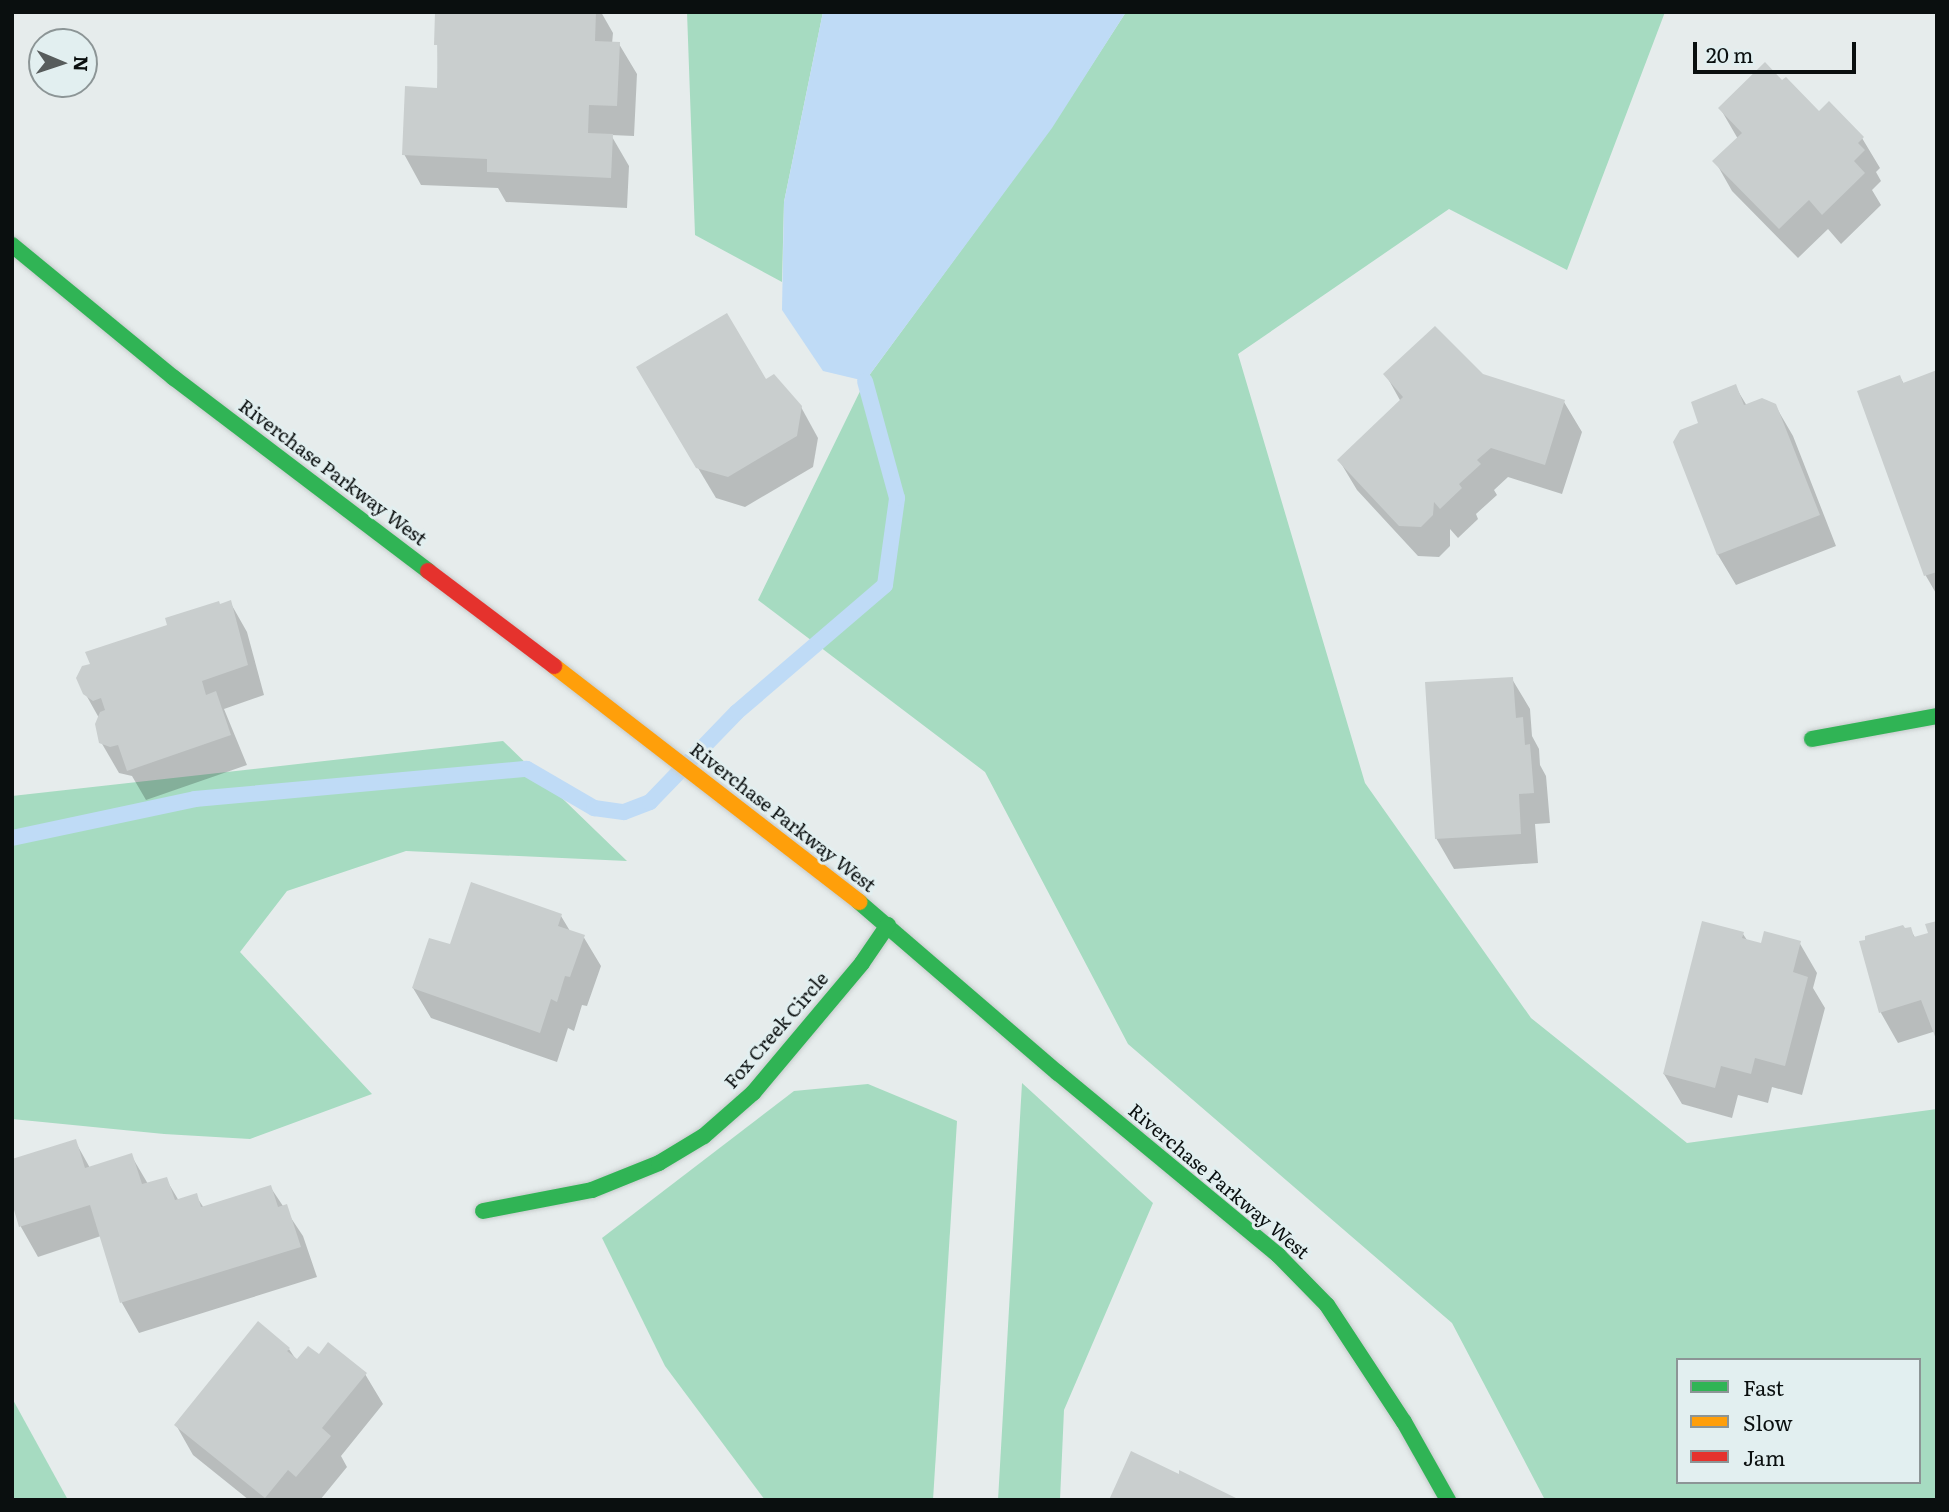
<!DOCTYPE html>
<html>
<head>
<meta charset="utf-8">
<style>
	body { margin:0 }
	#map { position:relative; width:1949px; height:1512px; overflow:hidden; background:#e6ecec; font-family:Literata,serif }
	div>[style] { position:absolute }
	.forest>* { inset:0; background:#a6dbc1 }
	.water>* { inset:0; background:#bfdbf6 }
	.shadow>* { inset:0; background:#0003 }
	.stream>* { height:16px; margin:-8px; padding:0 8px; transform-origin:8px; border-radius:8px; background:#bfdbf6 }
	.building>* { inset:0; background:#c9cece }
	.roads { filter:drop-shadow(0 0 2px #c5caca) drop-shadow(0 0 2px #c5caca) }
	.fast>* { height:16px; margin:-8px; padding:0 8px; transform-origin:8px; border-radius:8px; background:#30b455 }
	.slow>* { height:16px; margin:-8px; padding:0 8px; transform-origin:8px; border-radius:8px; background:#ff9f0a }
	.jam>* { height:16px; margin:-8px; padding:0 8px; transform-origin:8px; border-radius:8px; background:#e5322d }
	span { translate:-50% -50%; white-space:nowrap; text-align:center; line-height:1.15; -webkit-text-stroke:6px #e2eff0; paint-order:stroke }
	.street-label { font-size:19px; color:#0a0f0f }
	.frame { position:absolute; inset:0; border:14px solid #0a0f0f; pointer-events:none }
	.legend { position:absolute; left:1676px; top:1358px; width:245px; height:126px; box-sizing:border-box; background:#e2eff0; border:2px solid #8c9596; margin:0; padding:9px 12px; list-style:none; font-size:21px; color:#0a0f0f }
	.legend li { display:flex; align-items:center; gap:14px; height:35px }
	.legend b { width:35px; border:2px solid #8c9596 }
	.north { position:absolute; left:28px; top:28px; width:70px; height:70px; box-sizing:border-box; background:#e2eff0; border:2px solid #8c9596; border-radius:50%; rotate:92deg; font-size:19px; font-weight:700; line-height:28px; text-align:center; color:#0a0f0f }
	.north::after { content:''; display:block; margin:auto; width:24px; height:32px; background:#575c5c; clip-path:polygon(50% 0,100% 100%,50% 72%,0 100%) }
	.scale { position:absolute; left:1693px; top:42px; width:163px; height:32px; box-sizing:border-box; border:4px solid #0a0f0f; border-top:0; padding-left:9px; font-size:21px; line-height:24px; white-space:nowrap; color:#0a0f0f; -webkit-text-stroke:5px #e2eff0; paint-order:stroke }
</style>
</head>
<body>
<div id="map">
	<div class="forest">
		<i style="clip-path:polygon(687px 12px,823px 12px,784px 202px,782px 282px,695px 235px)"></i>
		<i style="clip-path:polygon(evenodd,1126px 12px,1665px 12px,1567px 270px,1449px 209px,1238px 354px,1365px 783px,1531px 1018px,1687px 1143px,1937px 1109px,1937px 1500px,1545px 1500px,1452px 1323px,1128px 1044px,985px 772px,758px 600px,865px 381px,1051px 128px,1126px 12px,1678px 1360px,1919px 1360px,1919px 1482px,1678px 1482px,1678px 1360px)"></i>
		<i style="clip-path:polygon(503px 741px,627px 861px,406px 851px,287px 891px,240px 952px,372px 1094px,250px 1139px,164px 1134px,12px 1119px,12px 796px)"></i>
		<i style="clip-path:polygon(1022px 1083px,1153px 1203px,1064px 1410px,1060px 1500px,998px 1500px)"></i>
		<i style="clip-path:polygon(868px 1084px,957px 1121px,933px 1500px,765px 1500px,665px 1366px,602px 1238px,794px 1091px)"></i>
		<i style="clip-path:polygon(12px 1398px,68px 1500px,12px 1500px)"></i>
	</div>
	<div class="water">
		<i style="clip-path:polygon(823px 12px,1126px 12px,1052px 128px,865px 381px,823px 371px,782px 310px,784px 202px)"></i>
	</div>
	<div class="shadow">
		<i style="clip-path:polygon(437px 12px,601px 12px,613px 33px,612px 44px,619px 44px,637px 74px,634px 136px,611px 135px,629px 166px,627px 208px,506px 202px,498px 188px,421px 185px,404px 154px,438px 90px)"></i>
		<i style="clip-path:polygon(1782px 82px,1819px 114px,1862px 138px,1880px 168px,1876px 172px,1881px 181px,1872px 190px,1881px 205px,1841px 244px,1828px 229px,1798px 258px,1732px 191px,1715px 161px,1738px 139px,1720px 108px)"></i>
		<i style="clip-path:polygon(1937px 372px,1937px 595px,1926px 576px,1859px 392px,1900px 377px,1904px 384px)"></i>
		<i style="clip-path:polygon(1386px 375px,1482px 376px,1564px 402px,1582px 432px,1562px 494px,1508px 477px,1494px 490px,1497px 495px,1476px 514px,1478px 519px,1458px 538px,1450px 529px,1450px 546px,1439px 557px,1418px 556px,1357px 490px,1339px 460px,1401px 402px)"></i>
		<i style="clip-path:polygon(766px 382px,801px 407px,818px 438px,813px 467px,745px 507px,716px 498px,656px 398px)"></i>
		<i style="clip-path:polygon(1735px 386px,1747px 406px,1775px 405px,1793px 436px,1836px 546px,1736px 585px,1718px 555px,1675px 442px,1700px 424px)"></i>
		<i style="clip-path:polygon(230px 602px,247px 632px,264px 695px,224px 709px,247px 765px,146px 800px,132px 776px,119px 773px,101px 742px,99px 718px,85px 693px,169px 626px)"></i>
		<i style="clip-path:polygon(1512px 679px,1530px 709px,1532px 736px,1539px 749px,1540px 765px,1546px 776px,1550px 823px,1535px 824px,1538px 863px,1454px 869px,1436px 838px)"></i>
		<i style="clip-path:polygon(561px 916px,570px 931px,583px 936px,601px 966px,587px 1006px,582px 1005px,574px 1031px,568px 1028px,557px 1062px,431px 1018px,413px 988px)"></i>
		<i style="clip-path:polygon(1937px 922px,1936px 1031px,1898px 1043px,1881px 1013px,1861px 943px,1910px 929px,1916px 939px,1930px 934px)"></i>
		<i style="clip-path:polygon(1743px 934px,1747px 940px,1762px 945px,1799px 942px,1817px 973px,1813px 988px,1825px 1008px,1802px 1095px,1772px 1087px,1768px 1103px,1738px 1095px,1732px 1118px,1682px 1104px,1664px 1074px)"></i>
		<i style="clip-path:polygon(75px 1141px,90px 1168px,131px 1155px,148px 1184px,166px 1179px,179px 1201px,196px 1196px,204px 1208px,271px 1188px,303px 1236px,317px 1277px,139px 1333px,122px 1303px,101px 1236px,38px 1257px,21px 1227px,12px 1197px)"></i>
		<i style="clip-path:polygon(289px 1349px,297px 1361px,319px 1357px,365px 1374px,383px 1404px,341px 1456px,347px 1467px,320px 1500px,249px 1500px,193px 1455px,176px 1425px)"></i>
	</div>
	<div class="stream">
		<i style="left:12px;top:838px;width:187px;rotate:-12deg"></i>
		<i style="left:195px;top:799px;width:333px;rotate:-5.2deg"></i>
		<i style="left:527px;top:769px;width:78px;rotate:30.2deg"></i>
		<i style="left:594px;top:808px;width:30px;rotate:8deg"></i>
		<i style="left:624px;top:812px;width:28px;rotate:-21deg"></i>
		<i style="left:650px;top:802px;width:125px;rotate:-46deg"></i>
		<i style="left:737px;top:712px;width:195px;rotate:-40.6deg"></i>
		<i style="left:885px;top:585px;width:88px;rotate:-82.1deg"></i>
		<i style="left:897px;top:498px;width:121px;rotate:-105.3deg"></i>
	</div>
	<div class="building">
		<i style="clip-path:polygon(435px 12px,596px 12px,595px 41px,620px 42px,617px 106px,589px 105px,588px 133px,613px 134px,611px 178px,487px 172px,487px 159px,402px 155px,405px 86px,437px 88px,438px 45px,434px 45px)"></i>
		<i style="clip-path:polygon(1765px 62px,1782px 80px,1786px 77px,1819px 111px,1829px 101px,1864px 137px,1858px 143px,1865px 150px,1854px 161px,1865px 173px,1822px 215px,1809px 200px,1779px 229px,1712px 161px,1742px 133px,1718px 108px)"></i>
		<i style="clip-path:polygon(727px 313px,766px 379px,774px 374px,802px 406px,797px 436px,728px 477px,696px 468px,636px 367px)"></i>
		<i style="clip-path:polygon(1435px 326px,1483px 374px,1565px 400px,1545px 465px,1491px 448px,1477px 460px,1481px 464px,1459px 484px,1462px 488px,1440px 509px,1434px 502px,1433px 515px,1421px 527px,1399px 526px,1337px 460px,1403px 397px,1383px 374px)"></i>
		<i style="clip-path:polygon(1937px 370px,1937px 572px,1924px 576px,1857px 391px,1900px 375px,1903px 383px)"></i>
		<i style="clip-path:polygon(1736px 384px,1744px 405px,1762px 398px,1776px 404px,1820px 515px,1717px 555px,1673px 442px,1680px 430px,1698px 423px,1691px 402px)"></i>
		<i style="clip-path:polygon(231px 600px,248px 665px,202px 681px,206px 695px,216px 691px,231px 735px,127px 771px,118px 745px,110px 747px,99px 743px,95px 724px,100px 712px,105px 710px,101px 698px,93px 701px,83px 694px,76px 678px,82px 666px,90px 664px,85px 652px,167px 625px,165px 618px,219px 601px,220px 604px)"></i>
		<i style="clip-path:polygon(1513px 677px,1516px 718px,1523px 717px,1525px 745px,1530px 744px,1534px 793px,1519px 794px,1521px 834px,1435px 839px,1425px 682px)"></i>
		<i style="clip-path:polygon(471px 882px,562px 914px,558px 926px,585px 935px,570px 977px,565px 976px,557px 1002px,551px 999px,540px 1033px,412px 988px,429px 938px,450px 944px)"></i>
		<i style="clip-path:polygon(1702px 921px,1744px 932px,1742px 938px,1761px 943px,1764px 931px,1801px 941px,1793px 972px,1808px 977px,1785px 1066px,1755px 1058px,1751px 1074px,1721px 1066px,1715px 1088px,1663px 1074px)"></i>
		<i style="clip-path:polygon(1937px 921px,1937px 1039px,1936px 1039px,1921px 1000px,1879px 1013px,1859px 941px,1865px 940px,1865px 936px,1903px 925px,1905px 928px,1911px 927px,1914px 937px,1928px 933px,1925px 924px)"></i>
		<i style="clip-path:polygon(76px 1139px,85px 1168px,132px 1153px,142px 1184px,167px 1177px,175px 1200px,197px 1193px,201px 1207px,271px 1185px,278px 1207px,287px 1204px,301px 1247px,120px 1303px,90px 1205px,19px 1227px,12px 1203px,12px 1159px)"></i>
		<i style="clip-path:polygon(258px 1321px,290px 1348px,287px 1351px,297px 1359px,308px 1346px,319px 1354px,328px 1342px,367px 1373px,322px 1428px,331px 1436px,296px 1477px,288px 1470px,265px 1498px,174px 1425px)"></i>
		<i style="clip-path:polygon(1131px 1451px,1179px 1474px,1179px 1470px,1240px 1500px,1109px 1500px)"></i>
	</div>
	<div class="roads">
		<div class="fast">
			<i style="left:12px;top:245px;width:210px;rotate:39.4deg"></i>
			<i style="left:174px;top:378px;width:319px;rotate:37.2deg"></i>
			<i style="left:1812px;top:739px;width:127px;rotate:-10.4deg"></i>
			<i style="left:859px;top:902px;width:262px;rotate:40.7deg"></i>
			<i style="left:1058px;top:1073px;width:286px;rotate:39.6deg"></i>
			<i style="left:1278px;top:1255px;width:70px;rotate:45.6deg"></i>
			<i style="left:1327px;top:1305px;width:140px;rotate:56.7deg"></i>
			<i style="left:1404px;top:1422px;width:90px;rotate:60.6deg"></i>
			<i style="left:483px;top:1211px;width:111px;rotate:-10.9deg"></i>
			<i style="left:592px;top:1190px;width:72px;rotate:-21.9deg"></i>
			<i style="left:659px;top:1163px;width:52px;rotate:-31deg"></i>
			<i style="left:704px;top:1136px;width:65px;rotate:-41.3deg"></i>
			<i style="left:753px;top:1093px;width:170px;rotate:-50deg"></i>
			<i style="left:862px;top:963px;width:46px;rotate:-55.6deg"></i>
		</div>
		<div class="slow">
			<i style="left:554px;top:666px;width:386px;rotate:37.7deg"></i>
		</div>
		<div class="jam">
			<i style="left:428px;top:571px;width:158px;rotate:37deg"></i>
		</div>
	</div>
	<div class="street-label">
		<span style="left:333px;top:472px;rotate:37deg">Riverchase Parkway West</span>
		<span style="left:783px;top:817px;rotate:38deg">Riverchase Parkway West</span>
		<span style="left:776px;top:1030px;rotate:-49deg">Fox Creek Circle</span>
		<span style="left:1219px;top:1181px;rotate:40deg">Riverchase Parkway West</span>
	</div>
	<div class="frame"></div>
	<ul class="legend">
	<li><b style="height:9px;background:#30b455"></b>Fast</li>
	<li><b style="height:9px;background:#ff9f0a"></b>Slow</li>
	<li><b style="height:9px;background:#e5322d"></b>Jam</li>
	</ul>
	<div class="north">N</div>
	<div class="scale">20 m</div>
</div>
</body>
</html>
